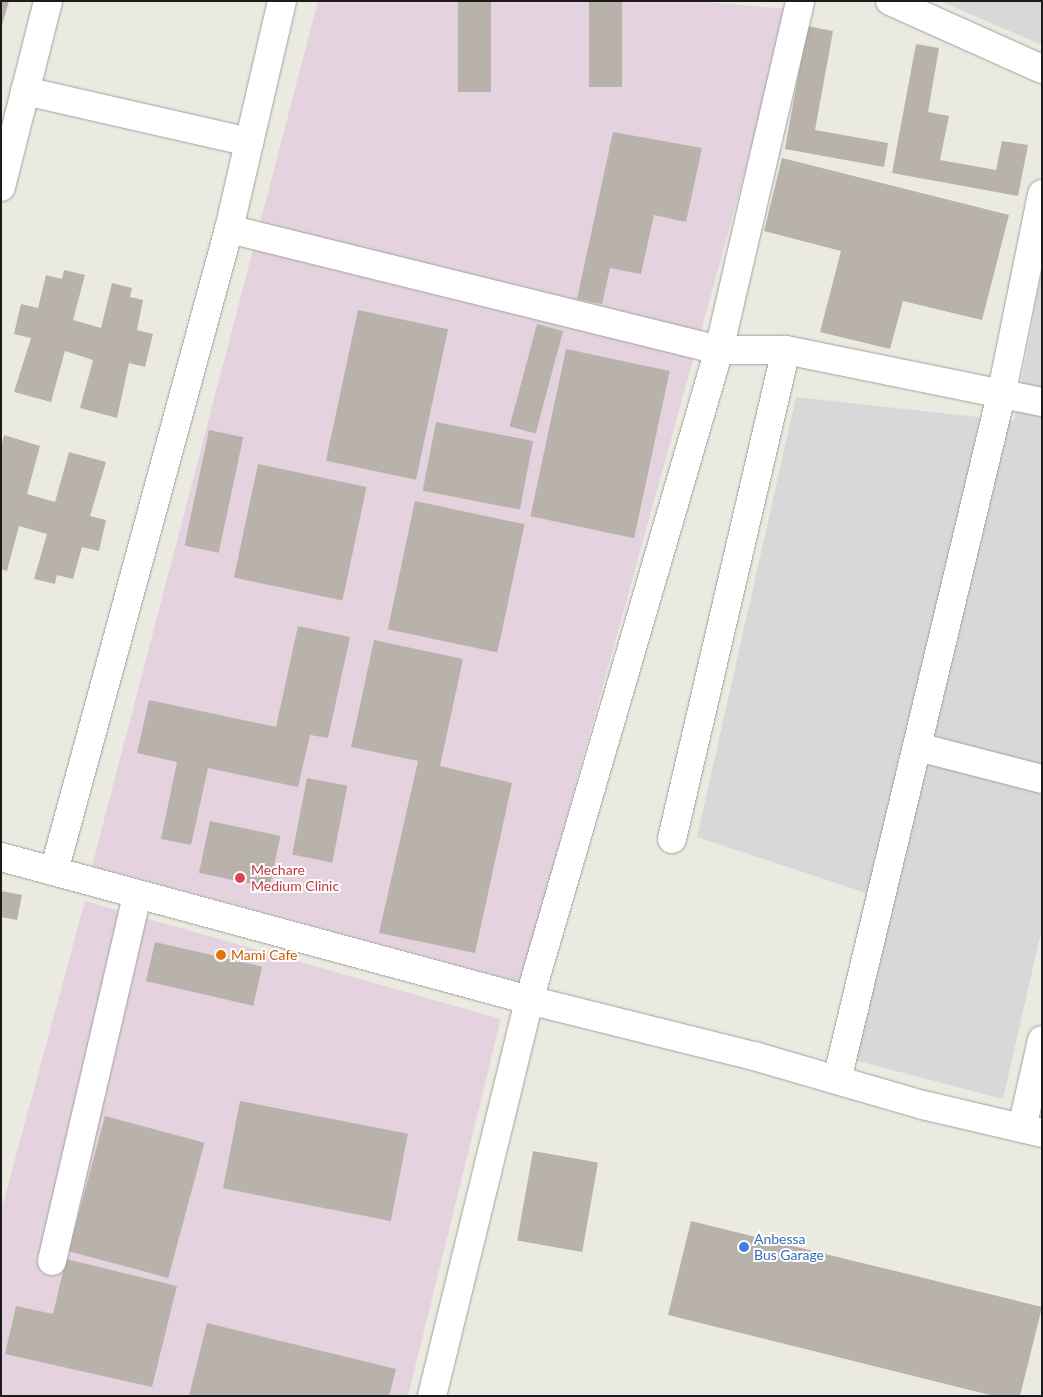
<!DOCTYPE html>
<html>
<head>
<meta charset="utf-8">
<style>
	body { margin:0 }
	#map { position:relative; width:1043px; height:1397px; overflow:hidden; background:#ebeae1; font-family:Lato,sans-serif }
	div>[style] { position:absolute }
	.residential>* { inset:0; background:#d9d8d8 }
	.industrial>* { inset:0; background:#e4d3de }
	.building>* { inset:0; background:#b8b2ab; transform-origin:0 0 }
	.roads { filter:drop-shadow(0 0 1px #9f9f9f) drop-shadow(0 0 1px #9f9f9f) }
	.minor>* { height:28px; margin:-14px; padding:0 14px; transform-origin:14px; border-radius:14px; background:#fff }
	.dots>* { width:14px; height:14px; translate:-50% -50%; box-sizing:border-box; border:2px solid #fff; border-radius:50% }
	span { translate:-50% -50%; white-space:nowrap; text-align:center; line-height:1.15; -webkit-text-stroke:4px #fff; paint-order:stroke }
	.health-label { font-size:14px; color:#be3a42 }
	.left { translate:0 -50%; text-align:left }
	.food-label { font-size:14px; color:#c56008 }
	.shop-label { font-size:14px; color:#366cbe }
	.frame { position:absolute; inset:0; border:2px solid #1b1b1b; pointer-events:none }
</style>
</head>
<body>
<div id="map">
	<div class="residential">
		<i style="clip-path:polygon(940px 1px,1042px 1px,1042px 45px)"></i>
		<i style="clip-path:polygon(1042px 270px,1042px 928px,1003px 1099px,831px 1054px,866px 893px,697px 837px,796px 397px,1014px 421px)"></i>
	</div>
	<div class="industrial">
		<i style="clip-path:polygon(318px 1px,693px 1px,790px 9px,521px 982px,92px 866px)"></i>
		<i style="clip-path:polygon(85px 901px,501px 1019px,408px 1396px,1px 1396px,1px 1211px)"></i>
	</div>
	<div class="building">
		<i style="clip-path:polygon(1px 1px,9px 1px,2px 25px,1px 25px)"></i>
		<i style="left:458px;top:1px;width:33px;height:91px"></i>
		<i style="left:589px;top:1px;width:33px;height:86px"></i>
		<i style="clip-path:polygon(807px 26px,833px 31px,815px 130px,888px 143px,884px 167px,785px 149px)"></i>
		<i style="clip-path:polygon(916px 44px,939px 48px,928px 112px,949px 116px,940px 160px,996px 170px,1002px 141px,1028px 145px,1018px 196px,892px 173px)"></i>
		<i style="clip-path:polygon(613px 132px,702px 148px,686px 222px,654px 215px,641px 274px,610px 268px,602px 304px,577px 299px)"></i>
		<i style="clip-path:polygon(782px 158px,1009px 215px,982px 320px,903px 301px,890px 349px,820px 332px,841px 251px,764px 231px)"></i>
		<i style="clip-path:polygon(64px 270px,85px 275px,73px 320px,101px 328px,112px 283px,132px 288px,130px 297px,143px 300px,137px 330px,153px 334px,145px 367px,129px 363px,117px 418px,80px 408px,93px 360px,65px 351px,51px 402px,14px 392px,31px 338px,14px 334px,21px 304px,38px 308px,46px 275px,62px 279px)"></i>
		<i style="left:358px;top:310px;width:92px;height:154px;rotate:12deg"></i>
		<i style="left:537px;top:324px;width:27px;height:106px;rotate:15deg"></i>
		<i style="left:566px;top:349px;width:106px;height:171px;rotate:12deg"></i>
		<i style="left:436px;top:422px;width:99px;height:70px;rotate:11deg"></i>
		<i style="left:209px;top:430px;width:35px;height:118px;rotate:12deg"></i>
		<i style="clip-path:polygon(4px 435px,40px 446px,27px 494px,55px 502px,69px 452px,106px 462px,90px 516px,106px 520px,99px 551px,82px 547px,73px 579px,57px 575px,55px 584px,34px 579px,47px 534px,19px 526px,7px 571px,1px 569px,1px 449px)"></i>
		<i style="left:258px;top:464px;width:111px;height:116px;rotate:12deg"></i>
		<i style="left:415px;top:501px;width:112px;height:131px;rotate:12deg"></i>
		<i style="clip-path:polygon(298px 626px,350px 637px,328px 738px,310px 735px,298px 787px,208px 768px,191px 845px,161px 839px,177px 762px,137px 753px,149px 700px,276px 727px)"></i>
		<i style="clip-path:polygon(374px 640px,463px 659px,440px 766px,512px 783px,475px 953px,379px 933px,418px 761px,351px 747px)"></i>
		<i style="left:307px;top:778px;width:41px;height:78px;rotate:11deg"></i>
		<i style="left:210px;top:821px;width:72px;height:53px;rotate:12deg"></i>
		<i style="clip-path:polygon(1px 891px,22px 895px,17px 920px,1px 917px)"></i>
		<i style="left:155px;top:942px;width:110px;height:40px;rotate:13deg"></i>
		<i style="left:240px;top:1101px;width:171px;height:89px;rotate:11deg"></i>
		<i style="left:105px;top:1116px;width:103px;height:140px;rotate:15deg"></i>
		<i style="left:533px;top:1151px;width:66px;height:91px;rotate:10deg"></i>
		<i style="clip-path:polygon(691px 1221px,1042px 1307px,1020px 1396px,994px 1396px,668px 1315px)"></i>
		<i style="clip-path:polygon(66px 1259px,177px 1286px,152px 1387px,5px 1354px,16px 1306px,53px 1314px)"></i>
		<i style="clip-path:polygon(207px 1323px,396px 1369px,389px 1396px,189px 1396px)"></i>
	</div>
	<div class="roads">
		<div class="minor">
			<i style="left:890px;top:1px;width:167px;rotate:24.1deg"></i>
			<i style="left:25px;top:91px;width:230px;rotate:12.8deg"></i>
			<i style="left:1px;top:187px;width:192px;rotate:-75.8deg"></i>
			<i style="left:229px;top:229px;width:505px;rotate:13.87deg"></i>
			<i style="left:719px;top:350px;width:67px"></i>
			<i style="left:786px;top:350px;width:261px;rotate:11.5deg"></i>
			<i style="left:918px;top:747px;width:128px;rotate:14.5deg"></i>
			<i style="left:672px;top:839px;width:502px;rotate:-76.88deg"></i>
			<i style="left:1px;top:857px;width:547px;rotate:15.15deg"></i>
			<i style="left:529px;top:1000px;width:232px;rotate:14deg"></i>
			<i style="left:754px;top:1056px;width:176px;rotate:16.2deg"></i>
			<i style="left:923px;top:1105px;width:122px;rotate:13.2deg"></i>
			<i style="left:54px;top:871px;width:665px;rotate:-74.75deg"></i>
			<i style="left:229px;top:229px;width:234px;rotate:-76.9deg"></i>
			<i style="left:837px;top:1080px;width:708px;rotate:-76.53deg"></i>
			<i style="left:1002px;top:391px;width:201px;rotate:-78.5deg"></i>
			<i style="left:1022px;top:1128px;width:90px;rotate:-77.2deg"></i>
			<i style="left:52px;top:1261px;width:376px;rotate:-76.9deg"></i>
			<i style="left:432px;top:1396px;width:408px;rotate:-76.2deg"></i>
			<i style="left:529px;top:1000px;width:677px;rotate:-73.71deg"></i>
			<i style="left:719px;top:350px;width:358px;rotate:-76.9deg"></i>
		</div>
	</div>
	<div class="dots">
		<i style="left:240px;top:878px;background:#e0444e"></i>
		<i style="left:221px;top:955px;background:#e8710a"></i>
		<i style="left:744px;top:1247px;background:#3f7fe0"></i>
	</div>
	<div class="health-label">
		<span class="left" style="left:251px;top:878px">Mechare<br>Medium Clinic</span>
	</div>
	<div class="food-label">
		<span class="left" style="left:231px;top:955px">Mami Cafe</span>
	</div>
	<div class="shop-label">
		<span class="left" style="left:754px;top:1247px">Anbessa<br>Bus Garage</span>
	</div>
	<div class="frame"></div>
</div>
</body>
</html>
